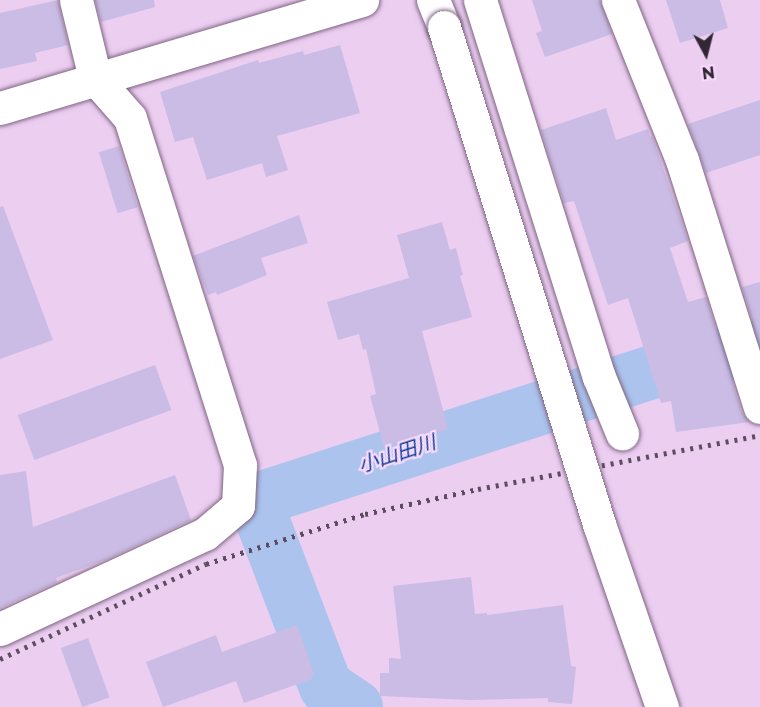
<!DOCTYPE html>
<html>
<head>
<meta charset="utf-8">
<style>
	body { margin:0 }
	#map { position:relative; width:760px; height:707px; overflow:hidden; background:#eccef1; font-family:Montserrat,"Noto Sans JP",sans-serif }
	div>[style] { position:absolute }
	.river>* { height:54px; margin:-27px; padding:0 27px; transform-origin:27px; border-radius:27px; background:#abc3ed }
	.building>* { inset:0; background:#cabce4; transform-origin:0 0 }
	.roads { filter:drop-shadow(0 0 2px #7f6483) drop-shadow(0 0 2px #7f6483) }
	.minor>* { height:33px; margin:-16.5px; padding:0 16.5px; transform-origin:16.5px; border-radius:16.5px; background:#fff }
	.rail>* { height:4.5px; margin-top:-2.25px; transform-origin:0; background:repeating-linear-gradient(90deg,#5b4c5e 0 3px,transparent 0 9px) }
	.bridges { filter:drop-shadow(0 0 2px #7f6483) drop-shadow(0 0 2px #7f6483) }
	.minor-bridge>* { height:33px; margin:-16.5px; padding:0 16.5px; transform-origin:16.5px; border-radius:16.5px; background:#fff }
	span { translate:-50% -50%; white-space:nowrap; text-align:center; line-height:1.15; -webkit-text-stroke:4.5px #f9dbfe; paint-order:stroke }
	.water-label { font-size:20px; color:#0d3d95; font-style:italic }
	.north { position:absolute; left:676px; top:24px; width:60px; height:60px; -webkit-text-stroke:4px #f9dbfe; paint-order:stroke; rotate:173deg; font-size:16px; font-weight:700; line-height:24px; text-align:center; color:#322734 }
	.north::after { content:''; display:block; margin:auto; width:21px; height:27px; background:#322734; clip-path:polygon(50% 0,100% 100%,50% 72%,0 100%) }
</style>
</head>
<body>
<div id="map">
	<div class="river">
		<i style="left:356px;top:707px;width:36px;rotate:-146deg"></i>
		<i style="left:326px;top:687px;width:180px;rotate:-110.9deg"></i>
		<i style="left:262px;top:519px;width:21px;rotate:-90deg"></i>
		<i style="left:262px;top:498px;width:430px;rotate:-17.9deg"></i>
		<i style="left:671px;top:366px;width:91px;rotate:-12.1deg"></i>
	</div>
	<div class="building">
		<i style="clip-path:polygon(58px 0,68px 45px,35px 53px,37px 61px,0 69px,0 13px)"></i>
		<i style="clip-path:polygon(95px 0,154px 0,155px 7px,101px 22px)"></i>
		<i style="clip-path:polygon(532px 0,600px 0,612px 34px,545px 57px,536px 33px,542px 31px)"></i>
		<i style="clip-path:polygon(666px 0,720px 0,728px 28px,680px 43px)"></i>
		<i style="clip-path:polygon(340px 45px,360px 113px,277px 136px,288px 170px,266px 177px,262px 163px,207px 180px,193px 137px,175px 142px,160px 92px,258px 60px,259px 63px,303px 51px,304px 55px)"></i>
		<i style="clip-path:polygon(760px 100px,760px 155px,706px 173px,688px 124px)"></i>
		<i style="clip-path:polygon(606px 108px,616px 140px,648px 129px,650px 137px,652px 136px,688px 241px,670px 248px,688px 302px,706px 297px,742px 413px,750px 422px,676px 432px,671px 401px,661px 403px,628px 298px,608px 305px,574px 201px,564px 203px,541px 130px)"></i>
		<i style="left:119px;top:146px;width:64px;height:21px;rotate:73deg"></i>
		<i style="clip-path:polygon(3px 206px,53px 340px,0 359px,0 207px)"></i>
		<i style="clip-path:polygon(299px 215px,308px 243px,261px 258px,267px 275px,217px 295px,216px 292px,208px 295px,193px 256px)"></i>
		<i style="clip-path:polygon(442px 222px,450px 250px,456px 248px,463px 275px,460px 276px,472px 317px,422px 331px,448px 429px,384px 447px,370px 396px,376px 394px,366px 349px,363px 350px,359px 334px,338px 340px,327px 302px,409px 278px,397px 235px)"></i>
		<i style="clip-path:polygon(760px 282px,760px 338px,758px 339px,742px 287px)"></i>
		<i style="left:155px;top:365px;width:48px;height:146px;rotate:70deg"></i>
		<i style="clip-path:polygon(26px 471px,33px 527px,175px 475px,191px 520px,105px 560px,56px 578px,57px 582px,0 608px,0 475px)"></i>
		<i style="clip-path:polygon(471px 577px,475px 614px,487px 613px,487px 615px,563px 605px,571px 666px,576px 667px,572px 704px,548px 702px,548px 698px,470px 700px,380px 696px,380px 673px,389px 673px,389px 658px,401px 659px,393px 586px)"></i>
		<i style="clip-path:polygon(297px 625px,314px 674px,311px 675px,312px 679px,244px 703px,236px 681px,163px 707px,146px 662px,216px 635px,222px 652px)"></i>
		<i style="left:88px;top:638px;width:63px;height:29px;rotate:70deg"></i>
	</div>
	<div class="roads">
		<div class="minor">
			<i style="left:433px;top:0;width:29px;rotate:68deg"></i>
			<i style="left:480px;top:0;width:395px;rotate:72.5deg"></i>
			<i style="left:599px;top:377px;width:61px;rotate:67.7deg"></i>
			<i style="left:618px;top:0;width:172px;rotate:68.2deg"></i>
			<i style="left:682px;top:160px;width:259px;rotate:72.5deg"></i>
			<i style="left:0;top:108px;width:378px;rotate:-16.6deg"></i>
			<i style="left:0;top:629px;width:226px;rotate:-24.9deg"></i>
			<i style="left:205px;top:534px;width:43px;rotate:-40.3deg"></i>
			<i style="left:238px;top:506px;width:41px;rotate:-87.2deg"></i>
			<i style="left:240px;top:465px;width:364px;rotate:-107.6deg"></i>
			<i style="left:130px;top:118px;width:53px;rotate:-131.2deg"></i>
			<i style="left:95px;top:78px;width:80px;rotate:-103.7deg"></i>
		</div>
	</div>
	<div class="rail">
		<i style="left:0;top:659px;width:227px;rotate:-24.8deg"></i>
		<i style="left:206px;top:564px;width:167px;rotate:-17.5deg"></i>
		<i style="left:365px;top:514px;width:116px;rotate:-12.5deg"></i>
		<i style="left:478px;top:489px;width:287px;rotate:-10.8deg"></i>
	</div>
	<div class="bridges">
		<div class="minor-bridge">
			<i style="left:444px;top:27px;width:521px;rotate:72.68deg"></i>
			<i style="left:599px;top:524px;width:194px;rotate:71deg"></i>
		</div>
	</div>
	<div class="water-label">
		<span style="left:397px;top:454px;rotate:-18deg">小山田川</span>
	</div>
	<div class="north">N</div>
</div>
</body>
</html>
